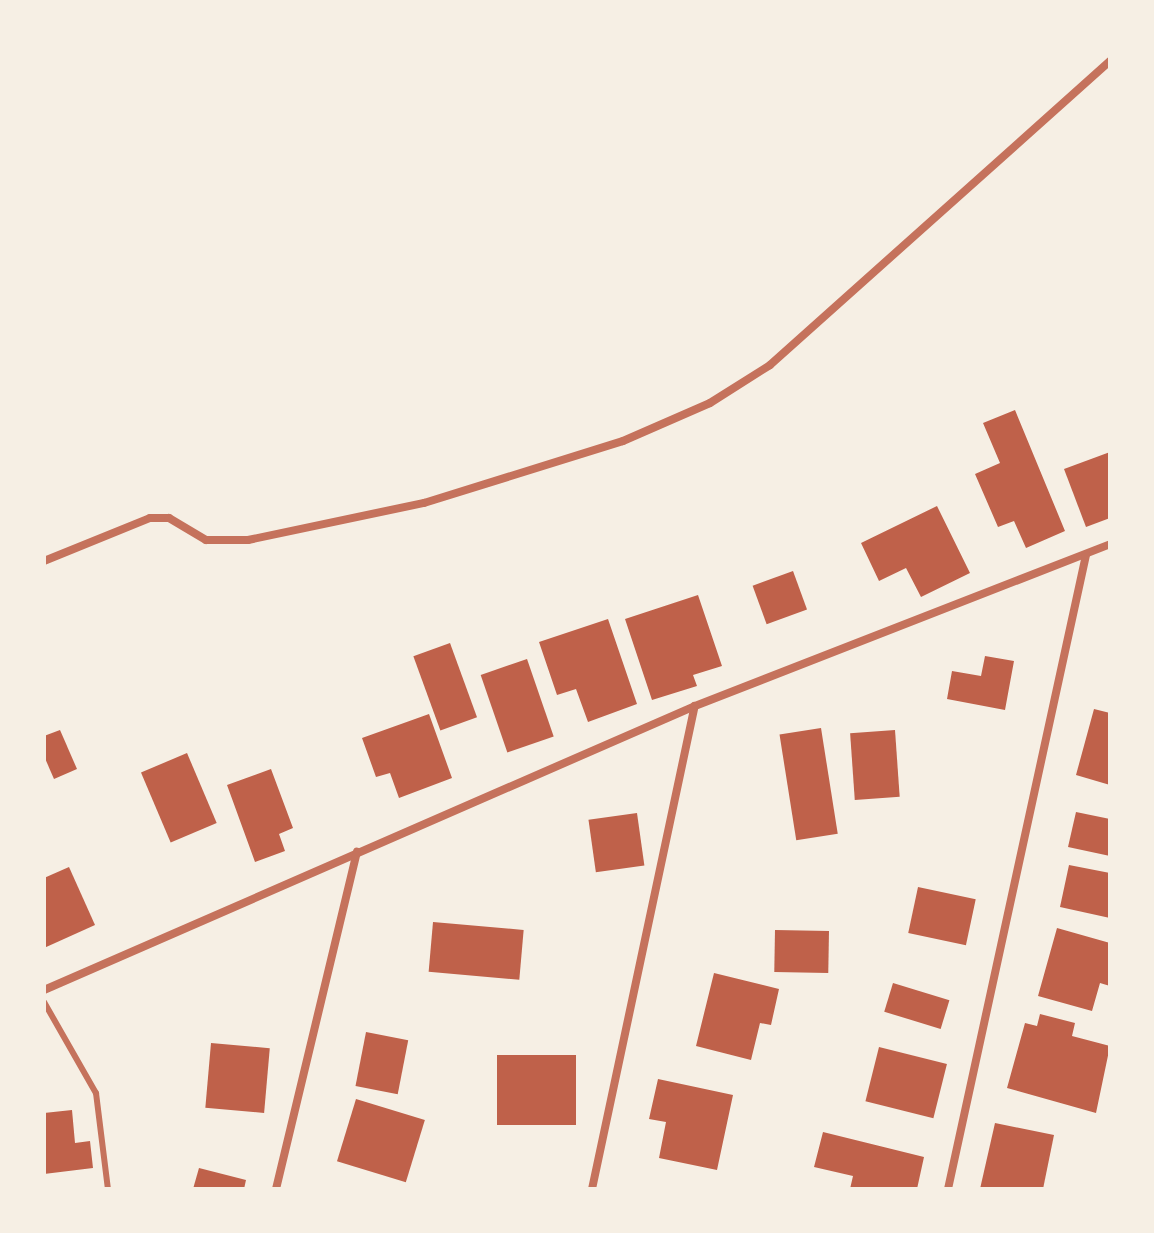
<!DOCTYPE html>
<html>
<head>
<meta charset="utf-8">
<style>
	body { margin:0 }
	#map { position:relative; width:1154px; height:1233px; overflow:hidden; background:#f6efe4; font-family:Spectral,serif }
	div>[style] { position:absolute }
	.building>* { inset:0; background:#bf614a; transform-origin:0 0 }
	.service>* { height:6px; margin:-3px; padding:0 3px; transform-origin:3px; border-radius:3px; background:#c5725c }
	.minor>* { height:8px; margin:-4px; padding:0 4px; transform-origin:4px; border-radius:4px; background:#c5725c }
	span { translate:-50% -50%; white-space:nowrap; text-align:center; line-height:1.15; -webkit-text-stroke:6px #f6efe4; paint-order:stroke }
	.frame { position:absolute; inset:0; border:46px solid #f6efe4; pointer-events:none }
</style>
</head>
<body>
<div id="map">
	<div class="building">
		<i style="clip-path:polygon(1015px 410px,1065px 531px,1026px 548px,1014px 521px,998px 527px,975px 474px,1000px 463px,983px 423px)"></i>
		<i style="clip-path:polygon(1110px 452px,1110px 518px,1086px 527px,1064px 469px)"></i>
		<i style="clip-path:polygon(937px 506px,970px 573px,921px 597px,906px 568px,879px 581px,861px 543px)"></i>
		<i style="left:793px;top:571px;width:41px;height:43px;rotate:70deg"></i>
		<i style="clip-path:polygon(698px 595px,722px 666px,693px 675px,697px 686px,652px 700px,625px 619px)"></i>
		<i style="clip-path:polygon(608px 619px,637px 704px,588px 722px,576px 689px,557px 695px,539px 642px)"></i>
		<i style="left:450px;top:643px;width:79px;height:39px;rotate:70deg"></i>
		<i style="clip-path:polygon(985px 656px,1014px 661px,1005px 710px,947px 699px,952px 671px,981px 676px)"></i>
		<i style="left:527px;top:659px;width:82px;height:49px;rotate:71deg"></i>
		<i style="clip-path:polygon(1094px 709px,1110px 713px,1110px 785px,1076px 775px)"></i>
		<i style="clip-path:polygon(429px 714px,452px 778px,399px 798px,390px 773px,376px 777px,362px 738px)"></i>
		<i style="left:821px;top:728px;width:107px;height:42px;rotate:81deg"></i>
		<i style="clip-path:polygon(60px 730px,77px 769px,54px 779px,44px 756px,44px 736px)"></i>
		<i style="left:895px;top:730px;width:67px;height:45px;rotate:86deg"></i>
		<i style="left:187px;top:753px;width:76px;height:50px;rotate:67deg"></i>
		<i style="clip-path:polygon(271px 769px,293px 828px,279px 834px,285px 851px,255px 862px,227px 785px)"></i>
		<i style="clip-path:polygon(1076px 812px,1110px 819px,1110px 856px,1068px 847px)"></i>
		<i style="left:637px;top:813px;width:53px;height:49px;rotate:82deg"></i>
		<i style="clip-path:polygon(1069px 865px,1110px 873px,1110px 918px,1060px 907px)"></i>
		<i style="clip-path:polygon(69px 867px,95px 925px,44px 948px,44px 878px)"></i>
		<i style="left:918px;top:887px;width:59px;height:47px;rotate:12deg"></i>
		<i style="left:433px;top:922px;width:91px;height:50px;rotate:5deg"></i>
		<i style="clip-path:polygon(1057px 928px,1110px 943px,1110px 986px,1100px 983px,1092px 1011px,1038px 996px)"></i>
		<i style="left:775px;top:930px;width:54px;height:42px;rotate:1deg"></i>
		<i style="clip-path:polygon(714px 973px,779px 989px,771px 1025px,760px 1023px,751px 1060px,696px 1046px)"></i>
		<i style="left:893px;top:983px;width:59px;height:30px;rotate:17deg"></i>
		<i style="clip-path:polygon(1040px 1014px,1075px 1023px,1072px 1036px,1110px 1046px,1096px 1113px,1007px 1088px,1025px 1023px,1037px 1026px)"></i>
		<i style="left:366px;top:1032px;width:43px;height:55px;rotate:11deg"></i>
		<i style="left:211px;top:1043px;width:59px;height:65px;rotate:5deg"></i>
		<i style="left:879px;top:1047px;width:70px;height:56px;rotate:14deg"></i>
		<i style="left:497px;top:1055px;width:79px;height:70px"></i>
		<i style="clip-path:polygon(658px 1079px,733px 1095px,717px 1170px,659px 1158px,666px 1122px,649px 1119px)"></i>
		<i style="left:356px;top:1099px;width:72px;height:65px;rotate:17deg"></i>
		<i style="clip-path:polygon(72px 1110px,75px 1143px,90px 1141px,93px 1168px,44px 1174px,44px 1113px)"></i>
		<i style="clip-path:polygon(995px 1123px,1054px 1135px,1043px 1189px,980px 1189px)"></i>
		<i style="clip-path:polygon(823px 1132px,924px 1157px,917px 1189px,850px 1189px,853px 1176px,814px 1167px)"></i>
		<i style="clip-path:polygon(199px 1168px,246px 1180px,244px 1189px,193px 1189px)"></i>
	</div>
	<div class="service">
		<i style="left:44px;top:1002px;width:105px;rotate:60.3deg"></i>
		<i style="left:96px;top:1093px;width:97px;rotate:82.9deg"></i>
	</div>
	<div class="minor">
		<i style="left:44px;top:561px;width:114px;rotate:-22.1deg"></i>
		<i style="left:150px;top:518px;width:19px"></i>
		<i style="left:169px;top:518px;width:43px;rotate:30.7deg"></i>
		<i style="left:206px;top:540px;width:42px"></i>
		<i style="left:248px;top:540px;width:180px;rotate:-11.9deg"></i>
		<i style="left:424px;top:503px;width:208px;rotate:-17.3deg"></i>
		<i style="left:623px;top:441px;width:95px;rotate:-23.6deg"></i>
		<i style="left:710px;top:403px;width:71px;rotate:-32.3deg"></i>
		<i style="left:770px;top:365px;width:456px;rotate:-41.8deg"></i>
		<i style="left:44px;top:990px;width:710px;rotate:-23.57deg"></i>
		<i style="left:695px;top:706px;width:445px;rotate:-21.3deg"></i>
		<i style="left:276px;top:1189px;width:347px;rotate:-76.5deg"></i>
		<i style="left:592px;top:1189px;width:494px;rotate:-78deg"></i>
		<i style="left:948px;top:1189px;width:649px;rotate:-77.72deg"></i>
	</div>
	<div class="frame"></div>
</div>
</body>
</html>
